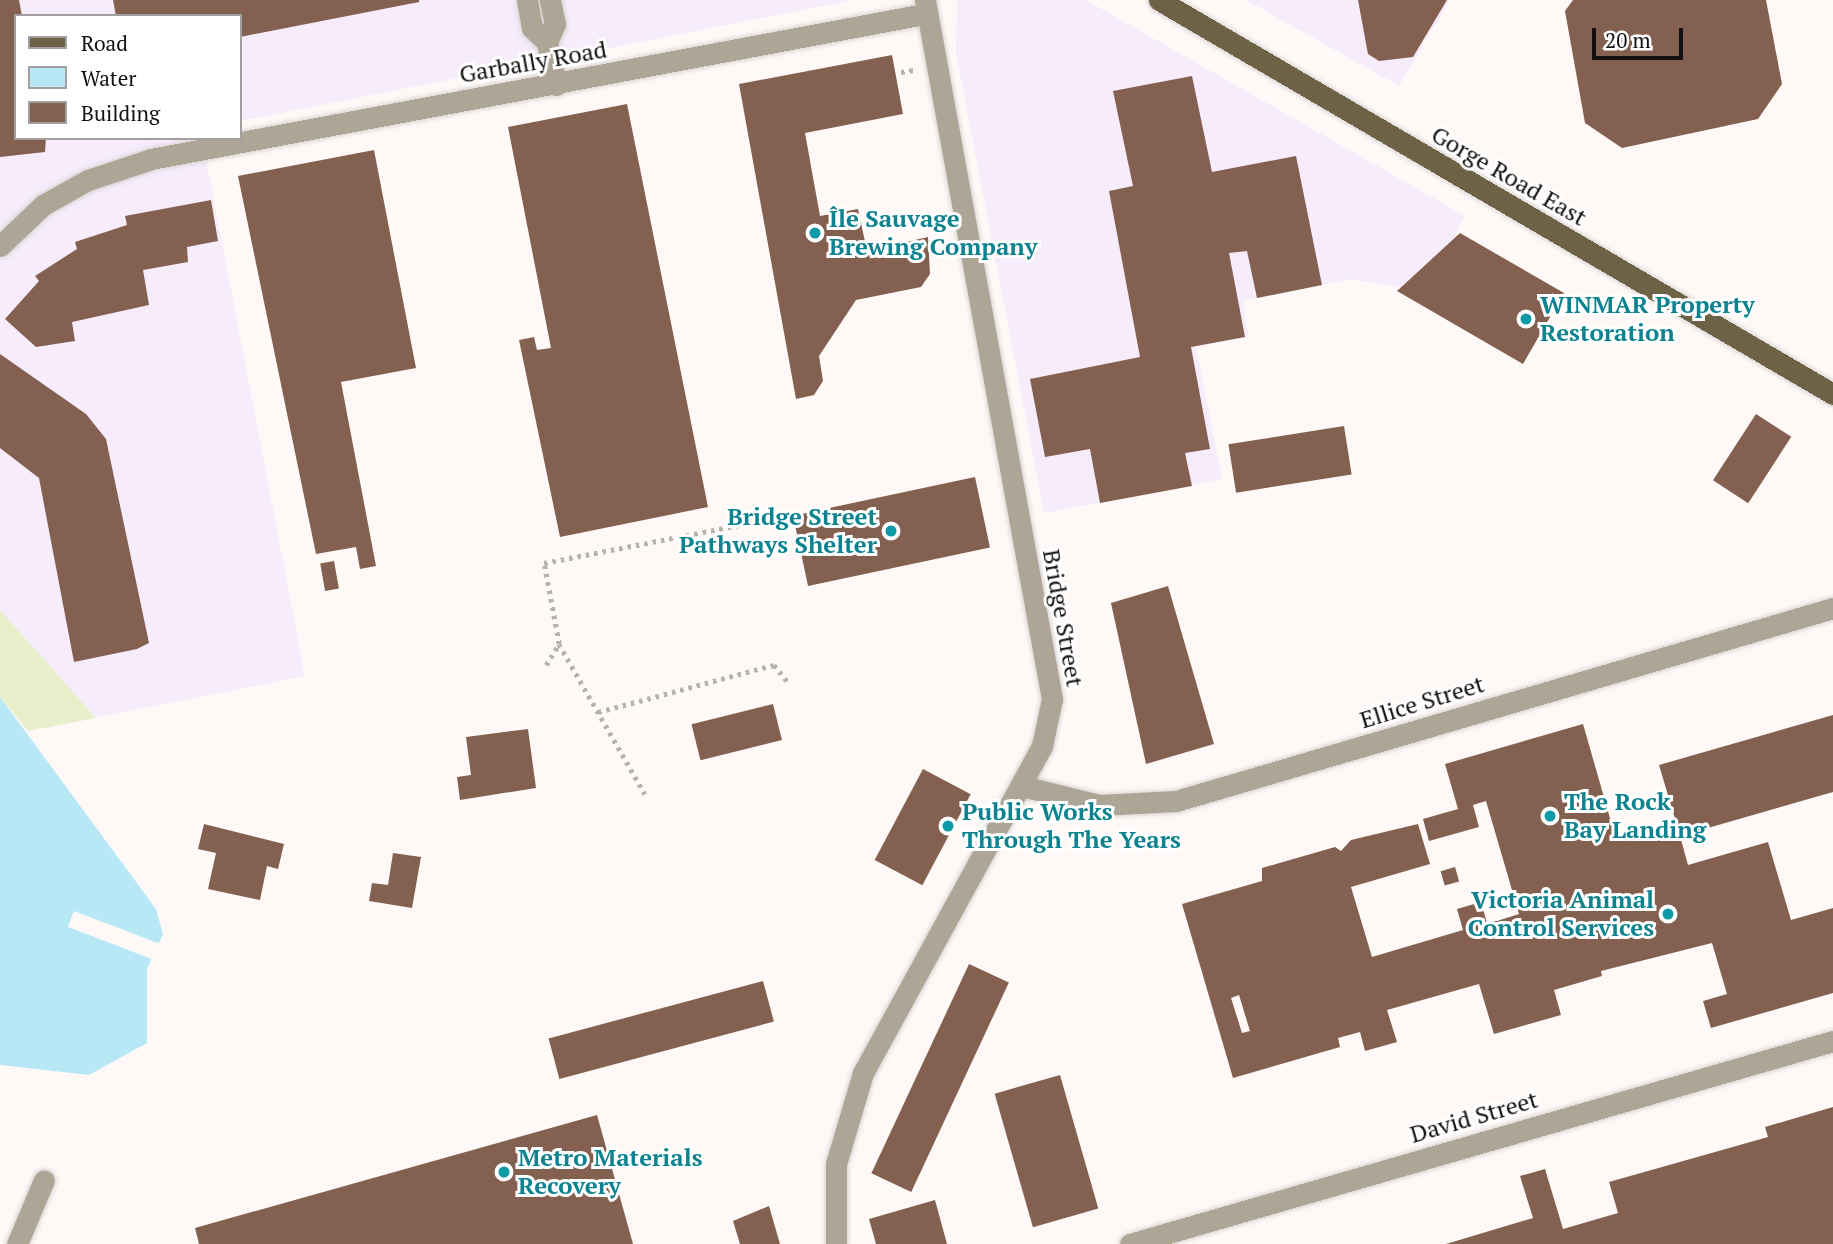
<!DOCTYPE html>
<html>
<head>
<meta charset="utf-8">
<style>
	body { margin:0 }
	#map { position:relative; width:1833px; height:1244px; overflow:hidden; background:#fef9f7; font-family:"PT Serif",serif }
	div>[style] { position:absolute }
	.commercial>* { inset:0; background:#f6ecfc }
	.green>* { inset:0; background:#e8f0cb }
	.water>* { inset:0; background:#b8e8f5 }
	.pier>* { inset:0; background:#fef9f7; transform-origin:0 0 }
	.building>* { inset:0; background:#846050; transform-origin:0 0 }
	.path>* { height:4.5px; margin-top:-2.25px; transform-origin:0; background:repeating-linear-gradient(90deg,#b6b2b0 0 3.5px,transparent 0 8.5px) }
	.roads { filter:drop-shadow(0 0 2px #d8d4d2) drop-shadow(0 0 2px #d8d4d2) }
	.minor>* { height:21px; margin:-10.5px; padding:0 10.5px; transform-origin:10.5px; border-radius:10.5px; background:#ada696 }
	.major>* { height:21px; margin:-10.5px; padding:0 10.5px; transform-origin:10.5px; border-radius:10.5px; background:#6d6245 }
	.dots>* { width:19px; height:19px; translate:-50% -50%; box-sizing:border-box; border:4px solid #fff; border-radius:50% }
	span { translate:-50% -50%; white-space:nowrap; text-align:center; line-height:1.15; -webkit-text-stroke:6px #fff; paint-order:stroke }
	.street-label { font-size:24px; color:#131211 }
	.culture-label { font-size:24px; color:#0d838f; font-weight:700 }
	.left { translate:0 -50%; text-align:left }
	.right { translate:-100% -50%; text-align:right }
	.legend { position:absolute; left:14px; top:14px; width:228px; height:126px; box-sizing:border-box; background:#fff; border:2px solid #a1a0a0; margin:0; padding:9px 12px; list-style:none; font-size:21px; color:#131211 }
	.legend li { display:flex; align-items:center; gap:14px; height:35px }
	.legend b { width:35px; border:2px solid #a1a0a0 }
	.scale { position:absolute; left:1592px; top:28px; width:91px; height:32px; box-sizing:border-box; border:4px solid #131211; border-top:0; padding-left:9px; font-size:21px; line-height:24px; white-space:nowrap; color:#131211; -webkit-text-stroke:5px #fff; paint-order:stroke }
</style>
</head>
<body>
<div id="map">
	<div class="commercial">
		<i style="clip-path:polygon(0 0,853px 0,240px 121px,240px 16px,16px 16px,16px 138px,202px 138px,305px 676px,28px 731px,0 697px)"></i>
		<i style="clip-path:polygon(957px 0,1086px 0,1465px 216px,1452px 241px,1400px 287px,1351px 279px,1243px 301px,1249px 336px,1196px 347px,1222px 479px,1044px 513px,956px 53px)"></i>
		<i style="clip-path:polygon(1246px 0,1450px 0,1399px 86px)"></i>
	</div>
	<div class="green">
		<i style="clip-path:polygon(0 610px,96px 718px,28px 731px,0 697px)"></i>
	</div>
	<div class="water">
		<i style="clip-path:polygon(0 697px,156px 909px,163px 934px,147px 969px,147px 1043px,89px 1075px,0 1065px)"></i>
	</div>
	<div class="pier">
		<i style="left:74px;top:911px;width:91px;height:17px;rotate:21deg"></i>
	</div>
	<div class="building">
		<i style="clip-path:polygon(0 0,19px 0,22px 16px,16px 16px,16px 138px,46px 138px,45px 152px,0 157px)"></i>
		<i style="clip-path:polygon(113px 0,419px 0,419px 2px,240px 37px,240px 16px,116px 16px)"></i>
		<i style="clip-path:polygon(1358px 0,1447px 0,1413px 57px,1379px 61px,1368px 54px)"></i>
		<i style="clip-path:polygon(1573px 0,1766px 0,1782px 84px,1758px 119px,1622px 148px,1585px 123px,1565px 11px)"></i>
		<i style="clip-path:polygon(892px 55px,903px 114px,805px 133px,820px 216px,858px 209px,867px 251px,928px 237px,930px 274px,921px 287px,856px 300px,819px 356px,823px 381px,814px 395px,796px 399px,739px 84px)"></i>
		<i style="clip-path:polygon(1192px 76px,1212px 172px,1296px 156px,1322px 285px,1257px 298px,1247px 251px,1229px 253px,1245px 337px,1191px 347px,1210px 449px,1185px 453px,1192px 486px,1100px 503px,1090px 449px,1045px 457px,1030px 379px,1140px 357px,1109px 191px,1133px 186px,1113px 91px)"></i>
		<i style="clip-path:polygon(627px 104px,708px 507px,560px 537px,519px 340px,534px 337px,537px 350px,551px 348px,508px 127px)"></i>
		<i style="clip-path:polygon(374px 150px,416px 368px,341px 382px,376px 566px,360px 569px,356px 547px,316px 554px,238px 176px)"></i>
		<i style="clip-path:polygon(211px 200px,218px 241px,187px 247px,188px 262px,143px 270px,149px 305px,72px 322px,75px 341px,36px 347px,5px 319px,39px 281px,35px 276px,77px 249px,75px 242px,127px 225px,125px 216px)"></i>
		<i style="clip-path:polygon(1460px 233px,1564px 293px,1523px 364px,1397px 291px)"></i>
		<i style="clip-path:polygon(0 354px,86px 414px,106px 439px,149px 643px,137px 649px,74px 662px,39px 478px,0 448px)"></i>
		<i style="left:1756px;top:414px;width:42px;height:79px;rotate:33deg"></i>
		<i style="left:1344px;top:426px;width:49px;height:117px;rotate:81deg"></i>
		<i style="left:975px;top:477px;width:72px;height:186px;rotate:78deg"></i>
		<i style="left:334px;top:561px;width:28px;height:14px;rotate:80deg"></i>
		<i style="clip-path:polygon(1168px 586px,1214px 744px,1146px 764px,1111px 603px)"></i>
		<i style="left:773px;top:704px;width:37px;height:84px;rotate:76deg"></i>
		<i style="clip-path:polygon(evenodd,1833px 715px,1833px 792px,1680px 836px,1688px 865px,1768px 842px,1791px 920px,1833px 908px,1833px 993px,1711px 1028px,1703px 1001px,1727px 994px,1712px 943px,1601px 971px,1602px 976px,1554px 990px,1561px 1015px,1494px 1034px,1479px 984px,1387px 1010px,1397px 1042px,1365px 1051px,1360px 1032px,1338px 1038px,1340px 1047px,1233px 1078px,1182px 904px,1262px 881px,1262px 868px,1335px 847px,1341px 851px,1351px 840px,1418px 824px,1430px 864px,1351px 887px,1372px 957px,1463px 930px,1457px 909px,1481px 902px,1487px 923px,1497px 921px,1519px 914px,1486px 801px,1473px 805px,1479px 827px,1429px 841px,1423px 819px,1458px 809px,1445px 764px,1583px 724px,1616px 839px,1676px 822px,1659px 765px,1833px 715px,1239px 995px,1250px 1031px,1242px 1033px,1231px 998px,1239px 995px)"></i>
		<i style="clip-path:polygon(528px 729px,536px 788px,460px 800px,457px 777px,471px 775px,466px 737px)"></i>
		<i style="left:923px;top:769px;width:54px;height:103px;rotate:28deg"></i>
		<i style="clip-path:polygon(204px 824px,284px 844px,278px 869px,267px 866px,260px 900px,208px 889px,216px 853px,198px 849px)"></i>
		<i style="clip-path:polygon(393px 853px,421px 857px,412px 908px,369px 901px,372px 883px,388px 885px)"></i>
		<i style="left:1455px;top:867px;width:15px;height:15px;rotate:74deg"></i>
		<i style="left:969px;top:964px;width:44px;height:231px;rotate:25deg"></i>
		<i style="left:763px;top:981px;width:42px;height:222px;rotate:75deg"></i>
		<i style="left:1060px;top:1075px;width:139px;height:68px;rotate:74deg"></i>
		<i style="clip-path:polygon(1833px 1107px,1833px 1244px,1446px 1244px,1533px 1218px,1520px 1176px,1545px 1169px,1563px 1229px,1618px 1213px,1609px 1182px,1768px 1137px,1765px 1127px)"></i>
		<i style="clip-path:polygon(597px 1115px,633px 1244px,199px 1244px,195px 1228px)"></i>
		<i style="clip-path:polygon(935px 1200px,947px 1244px,876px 1244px,869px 1219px)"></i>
		<i style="clip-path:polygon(769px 1206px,780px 1244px,740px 1244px,733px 1221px)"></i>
	</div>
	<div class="path">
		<i style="left:901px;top:72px;width:13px;rotate:-9deg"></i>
		<i style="left:559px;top:644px;width:173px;rotate:60.2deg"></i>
		<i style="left:546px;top:665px;width:25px;rotate:-58deg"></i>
		<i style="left:559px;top:644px;width:82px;rotate:-100.5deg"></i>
		<i style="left:544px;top:563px;width:209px;rotate:-11deg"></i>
		<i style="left:598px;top:712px;width:182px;rotate:-15deg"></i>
		<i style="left:774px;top:665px;width:21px;rotate:51deg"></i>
	</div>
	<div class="roads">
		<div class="minor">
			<i style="left:527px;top:0;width:28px;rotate:80deg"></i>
			<i style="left:532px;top:28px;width:21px;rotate:43deg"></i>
			<i style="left:547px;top:42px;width:44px;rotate:78.2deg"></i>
			<i style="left:547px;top:42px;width:20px;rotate:-66deg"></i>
			<i style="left:555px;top:24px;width:25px;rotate:-102deg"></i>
			<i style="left:0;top:246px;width:59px;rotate:-43.6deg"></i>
			<i style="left:43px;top:205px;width:51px;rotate:-29.1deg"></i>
			<i style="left:88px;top:180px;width:66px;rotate:-18.4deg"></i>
			<i style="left:151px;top:159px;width:786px;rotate:-10.62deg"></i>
			<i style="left:1022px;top:786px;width:79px;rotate:13.9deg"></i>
			<i style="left:1099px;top:805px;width:77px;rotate:-3deg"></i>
			<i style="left:1176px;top:801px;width:685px;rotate:-16.37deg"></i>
			<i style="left:17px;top:1244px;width:69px;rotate:-67.1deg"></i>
			<i style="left:836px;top:1244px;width:80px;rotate:-90deg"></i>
			<i style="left:836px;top:1164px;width:95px;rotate:-73.5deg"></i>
			<i style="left:863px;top:1073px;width:373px;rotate:-61.3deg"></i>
			<i style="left:1042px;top:746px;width:48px;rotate:-78deg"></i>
			<i style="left:1052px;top:699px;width:710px;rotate:-100.3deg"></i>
			<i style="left:1130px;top:1244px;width:732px;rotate:-16.11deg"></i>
		</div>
		<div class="major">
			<i style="left:1159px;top:0;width:781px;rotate:30.31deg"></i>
		</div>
	</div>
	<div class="dots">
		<i style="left:815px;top:233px;background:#0f9aa8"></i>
		<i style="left:1526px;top:319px;background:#0f9aa8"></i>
		<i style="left:891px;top:531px;background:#0f9aa8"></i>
		<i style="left:1550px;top:816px;background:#0f9aa8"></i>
		<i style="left:948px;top:826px;background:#0f9aa8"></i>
		<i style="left:1668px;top:914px;background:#0f9aa8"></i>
		<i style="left:504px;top:1172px;background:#0f9aa8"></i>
	</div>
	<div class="street-label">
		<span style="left:533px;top:62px;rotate:-10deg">Garbally Road</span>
		<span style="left:1509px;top:176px;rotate:30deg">Gorge Road East</span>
		<span style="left:1063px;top:618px;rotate:80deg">Bridge Street</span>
		<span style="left:1422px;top:702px;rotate:-17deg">Ellice Street</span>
		<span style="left:1474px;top:1117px;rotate:-16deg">David Street</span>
	</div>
	<div class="culture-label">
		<span class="left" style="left:829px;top:233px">Île Sauvage<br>Brewing Company</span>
		<span class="left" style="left:1540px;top:319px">WINMAR Property<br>Restoration</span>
		<span class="right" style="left:877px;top:531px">Bridge Street<br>Pathways Shelter</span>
		<span class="left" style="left:1564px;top:816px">The Rock<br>Bay Landing</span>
		<span class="left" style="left:962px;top:826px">Public Works<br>Through The Years</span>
		<span class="right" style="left:1654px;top:914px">Victoria Animal<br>Control Services</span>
		<span class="left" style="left:518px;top:1172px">Metro Materials<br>Recovery</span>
	</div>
	<ul class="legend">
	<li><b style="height:9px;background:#6d6245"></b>Road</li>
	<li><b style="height:19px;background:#b8e8f5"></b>Water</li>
	<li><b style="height:19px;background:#846050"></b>Building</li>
	</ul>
	<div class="scale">20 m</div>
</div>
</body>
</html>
